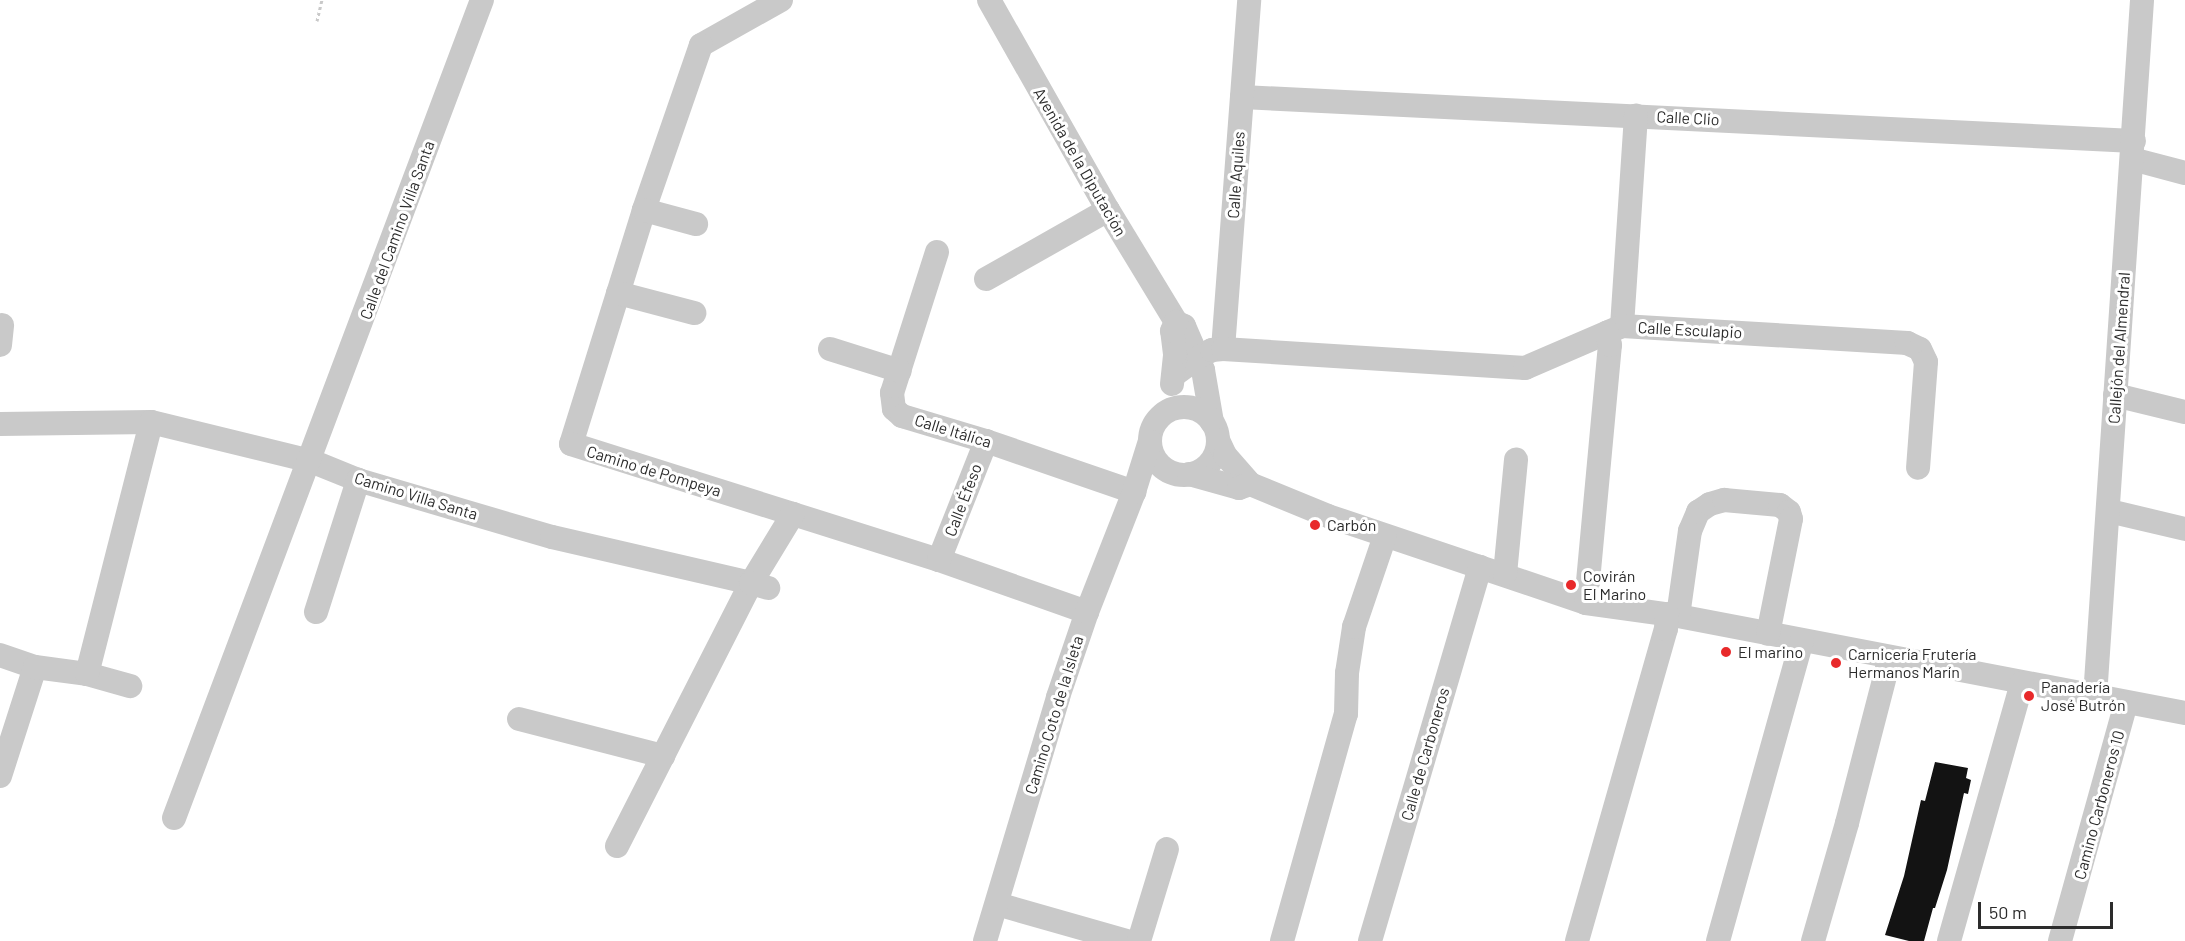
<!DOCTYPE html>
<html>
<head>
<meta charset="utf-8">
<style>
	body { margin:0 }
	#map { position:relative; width:2185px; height:941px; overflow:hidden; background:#fff; font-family:Barlow,sans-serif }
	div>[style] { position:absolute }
	.building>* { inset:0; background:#131313 }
	.path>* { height:3px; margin-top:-1.5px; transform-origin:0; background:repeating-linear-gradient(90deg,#c9c9c9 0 3px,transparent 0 6px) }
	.minor>* { height:24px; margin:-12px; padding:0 12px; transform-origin:12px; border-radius:12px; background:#c9c9c9 }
	.minor>.ring { margin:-12px; padding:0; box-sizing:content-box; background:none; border:24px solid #c9c9c9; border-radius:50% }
	.dots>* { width:16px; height:16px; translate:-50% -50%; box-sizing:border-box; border:3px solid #fff; border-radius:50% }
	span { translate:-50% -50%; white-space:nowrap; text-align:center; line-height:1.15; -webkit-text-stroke:6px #fff; paint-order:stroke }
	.street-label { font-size:16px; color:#2c2c2c }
	.poi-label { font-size:16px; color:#2c2c2c }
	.left { translate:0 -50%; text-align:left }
	.scale { position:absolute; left:1978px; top:902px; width:135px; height:27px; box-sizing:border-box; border:3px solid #2c2c2c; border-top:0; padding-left:8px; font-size:18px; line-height:21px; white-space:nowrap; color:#2c2c2c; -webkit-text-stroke:4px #fff; paint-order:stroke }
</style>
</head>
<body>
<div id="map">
	<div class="building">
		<i style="clip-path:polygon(1935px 762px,1968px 768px,1966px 778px,1971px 780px,1968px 794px,1964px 793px,1947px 870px,1935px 908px,1933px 908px,1924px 941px,1909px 941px,1885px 935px,1904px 876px,1921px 800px,1925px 801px)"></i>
	</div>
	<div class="path">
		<i style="left:317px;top:21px;width:22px;rotate:-77deg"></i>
	</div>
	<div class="minor">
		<i style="left:781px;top:0;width:92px;rotate:150.6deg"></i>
		<i style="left:701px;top:45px;width:175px;rotate:109.1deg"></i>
		<i style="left:644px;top:210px;width:245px;rotate:107.3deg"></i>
		<i style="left:571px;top:444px;width:386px;rotate:17.5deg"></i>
		<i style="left:939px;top:560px;width:157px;rotate:19.4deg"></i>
		<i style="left:989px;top:0;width:241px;rotate:60.5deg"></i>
		<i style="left:1108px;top:210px;width:131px;rotate:58.7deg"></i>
		<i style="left:1176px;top:322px;width:9px;rotate:27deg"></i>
		<i style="left:1184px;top:326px;width:48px;rotate:66.6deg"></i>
		<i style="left:1203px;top:370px;width:53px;rotate:80.2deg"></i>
		<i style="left:1242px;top:97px;width:893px;rotate:2.82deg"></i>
		<i style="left:2132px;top:159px;width:55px;rotate:14.8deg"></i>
		<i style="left:644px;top:210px;width:54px;rotate:15.1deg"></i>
		<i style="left:937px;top:252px;width:148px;rotate:107.7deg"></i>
		<i style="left:892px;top:393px;width:16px;rotate:83deg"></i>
		<i style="left:894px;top:409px;width:11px;rotate:41deg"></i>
		<i style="left:902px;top:416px;width:88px;rotate:16.6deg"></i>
		<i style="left:986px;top:441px;width:157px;rotate:19deg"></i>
		<i style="left:986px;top:279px;width:140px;rotate:-29.5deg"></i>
		<i style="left:618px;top:293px;width:79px;rotate:14.7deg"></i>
		<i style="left:1622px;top:326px;width:211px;rotate:-86.2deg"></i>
		<i style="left:0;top:345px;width:20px;rotate:-84deg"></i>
		<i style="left:830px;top:349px;width:73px;rotate:17.4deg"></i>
		<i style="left:1223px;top:349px;width:350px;rotate:-85.7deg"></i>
		<i style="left:1174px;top:375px;width:31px;rotate:-36deg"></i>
		<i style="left:1199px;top:357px;width:15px;rotate:-28deg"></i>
		<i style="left:1212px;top:350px;width:11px;rotate:-5deg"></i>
		<i style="left:1223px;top:349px;width:303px;rotate:3.6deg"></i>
		<i style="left:1525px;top:368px;width:106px;rotate:-23.4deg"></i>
		<i style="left:1622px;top:326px;width:286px;rotate:3.4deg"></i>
		<i style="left:1907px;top:343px;width:14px;rotate:25deg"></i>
		<i style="left:1920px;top:349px;width:14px;rotate:65deg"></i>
		<i style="left:1926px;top:362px;width:106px;rotate:94.3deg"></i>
		<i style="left:1172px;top:384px;width:30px;rotate:-84deg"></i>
		<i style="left:1175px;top:354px;width:23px;rotate:-97deg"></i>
		<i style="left:1172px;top:331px;width:10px;rotate:-66deg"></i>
		<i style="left:2115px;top:395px;width:72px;rotate:13.7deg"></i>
		<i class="ring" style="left:1150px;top:407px;width:44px;height:44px"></i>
		<i style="left:0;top:424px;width:151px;rotate:-0.8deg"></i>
		<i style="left:151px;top:422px;width:165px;rotate:13.7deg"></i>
		<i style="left:311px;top:461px;width:51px;rotate:22deg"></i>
		<i style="left:358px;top:480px;width:202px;rotate:16.4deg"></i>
		<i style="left:552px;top:537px;width:204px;rotate:13deg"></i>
		<i style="left:751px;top:583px;width:81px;rotate:-58.7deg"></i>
		<i style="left:1218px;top:440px;width:17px;rotate:65deg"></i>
		<i style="left:1225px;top:455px;width:38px;rotate:49deg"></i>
		<i style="left:1250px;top:484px;width:84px;rotate:22.3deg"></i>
		<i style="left:1328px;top:516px;width:272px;rotate:18.6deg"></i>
		<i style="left:1586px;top:603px;width:93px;rotate:8deg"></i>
		<i style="left:1678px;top:616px;width:516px;rotate:10.83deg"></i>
		<i style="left:1189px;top:474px;width:52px;rotate:15.6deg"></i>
		<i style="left:1239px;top:488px;width:12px;rotate:-20deg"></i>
		<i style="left:2109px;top:511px;width:78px;rotate:13.3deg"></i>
		<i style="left:939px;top:560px;width:128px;rotate:-68.4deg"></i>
		<i style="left:1505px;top:574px;width:115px;rotate:-84.5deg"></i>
		<i style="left:1586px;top:603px;width:259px;rotate:-84.7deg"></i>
		<i style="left:1610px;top:345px;width:13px;rotate:-103deg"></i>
		<i style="left:316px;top:612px;width:139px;rotate:-72.3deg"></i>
		<i style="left:1678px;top:616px;width:86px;rotate:-82deg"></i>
		<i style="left:1690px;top:531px;width:21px;rotate:-67deg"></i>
		<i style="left:1698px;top:512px;width:14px;rotate:-34deg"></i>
		<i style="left:1710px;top:504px;width:15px;rotate:-16deg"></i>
		<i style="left:1724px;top:500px;width:56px;rotate:5.1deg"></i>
		<i style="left:1780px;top:505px;width:11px;rotate:38deg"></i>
		<i style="left:1789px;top:512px;width:7px;rotate:74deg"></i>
		<i style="left:1791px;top:519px;width:117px;rotate:101.3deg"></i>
		<i style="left:0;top:655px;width:37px;rotate:19deg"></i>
		<i style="left:87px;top:674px;width:45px;rotate:15.6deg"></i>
		<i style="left:2095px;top:697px;width:699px;rotate:-86.14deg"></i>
		<i style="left:519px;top:719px;width:149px;rotate:14.4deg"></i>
		<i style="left:0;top:776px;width:114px;rotate:-72.2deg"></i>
		<i style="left:35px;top:667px;width:52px;rotate:7.7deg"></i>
		<i style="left:87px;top:674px;width:260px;rotate:-75.7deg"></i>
		<i style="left:174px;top:818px;width:874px;rotate:-69.37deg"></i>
		<i style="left:617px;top:846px;width:295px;rotate:-63deg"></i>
		<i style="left:751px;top:583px;width:18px;rotate:16deg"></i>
		<i style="left:997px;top:904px;width:135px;rotate:15.9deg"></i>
		<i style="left:985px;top:941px;width:255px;rotate:-73.3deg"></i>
		<i style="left:1058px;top:697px;width:90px;rotate:-71.2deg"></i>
		<i style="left:1087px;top:612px;width:129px;rotate:-68.6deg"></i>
		<i style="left:1134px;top:492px;width:53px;rotate:-72.6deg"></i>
		<i style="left:1139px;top:941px;width:96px;rotate:-73.1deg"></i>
		<i style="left:1282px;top:941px;width:236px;rotate:-74.3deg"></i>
		<i style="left:1346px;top:714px;width:41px;rotate:-88.6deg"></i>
		<i style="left:1347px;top:673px;width:47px;rotate:-81.3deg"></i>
		<i style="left:1354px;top:627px;width:96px;rotate:-71.2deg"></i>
		<i style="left:1370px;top:941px;width:390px;rotate:-73.6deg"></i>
		<i style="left:1577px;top:941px;width:324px;rotate:-74.1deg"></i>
		<i style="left:1666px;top:629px;width:15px;rotate:-86deg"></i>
		<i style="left:1718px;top:941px;width:312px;rotate:-74.4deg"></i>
		<i style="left:1813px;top:941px;width:123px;rotate:-73.9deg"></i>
		<i style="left:1847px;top:823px;width:171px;rotate:-75.5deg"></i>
		<i style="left:1949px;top:941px;width:268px;rotate:-74.2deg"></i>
		<i style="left:2060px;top:941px;width:247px;rotate:-74.5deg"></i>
	</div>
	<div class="dots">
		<i style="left:1315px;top:525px;background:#e8292a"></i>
		<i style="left:1571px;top:585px;background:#e8292a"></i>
		<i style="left:1726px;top:652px;background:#e8292a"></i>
		<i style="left:1836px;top:663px;background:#e8292a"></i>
		<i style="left:2029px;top:696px;background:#e8292a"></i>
	</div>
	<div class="street-label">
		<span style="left:1688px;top:118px;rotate:3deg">Calle Clio</span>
		<span style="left:1080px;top:162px;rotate:60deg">Avenida de la Diputación</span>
		<span style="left:1236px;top:175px;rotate:-86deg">Calle Aquiles</span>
		<span style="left:397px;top:230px;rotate:-70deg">Calle del Camino Villa Santa</span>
		<span style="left:1690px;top:330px;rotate:3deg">Calle Esculapio</span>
		<span style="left:2119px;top:348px;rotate:-86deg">Callejón del Almendral</span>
		<span style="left:953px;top:431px;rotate:17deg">Calle Itálica</span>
		<span style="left:654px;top:471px;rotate:17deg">Camino de Pompeya</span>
		<span style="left:416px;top:496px;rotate:17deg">Camino Villa Santa</span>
		<span style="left:963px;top:500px;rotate:-69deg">Calle Éfeso</span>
		<span style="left:1054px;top:715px;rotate:-73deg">Camino Coto de la Isleta</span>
		<span style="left:1425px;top:754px;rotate:-74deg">Calle de Carboneros</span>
		<span style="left:2099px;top:805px;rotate:-75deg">Camino Carboneros 10</span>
	</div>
	<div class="poi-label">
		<span class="left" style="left:1327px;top:525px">Carbón</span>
		<span class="left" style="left:1583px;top:585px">Covirán<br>El Marino</span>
		<span class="left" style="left:1738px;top:652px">El marino</span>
		<span class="left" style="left:1848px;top:663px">Carnicería Frutería<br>Hermanos Marín</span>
		<span class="left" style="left:2041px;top:696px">Panadería<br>José Butrón</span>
	</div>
	<div class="scale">50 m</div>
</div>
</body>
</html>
